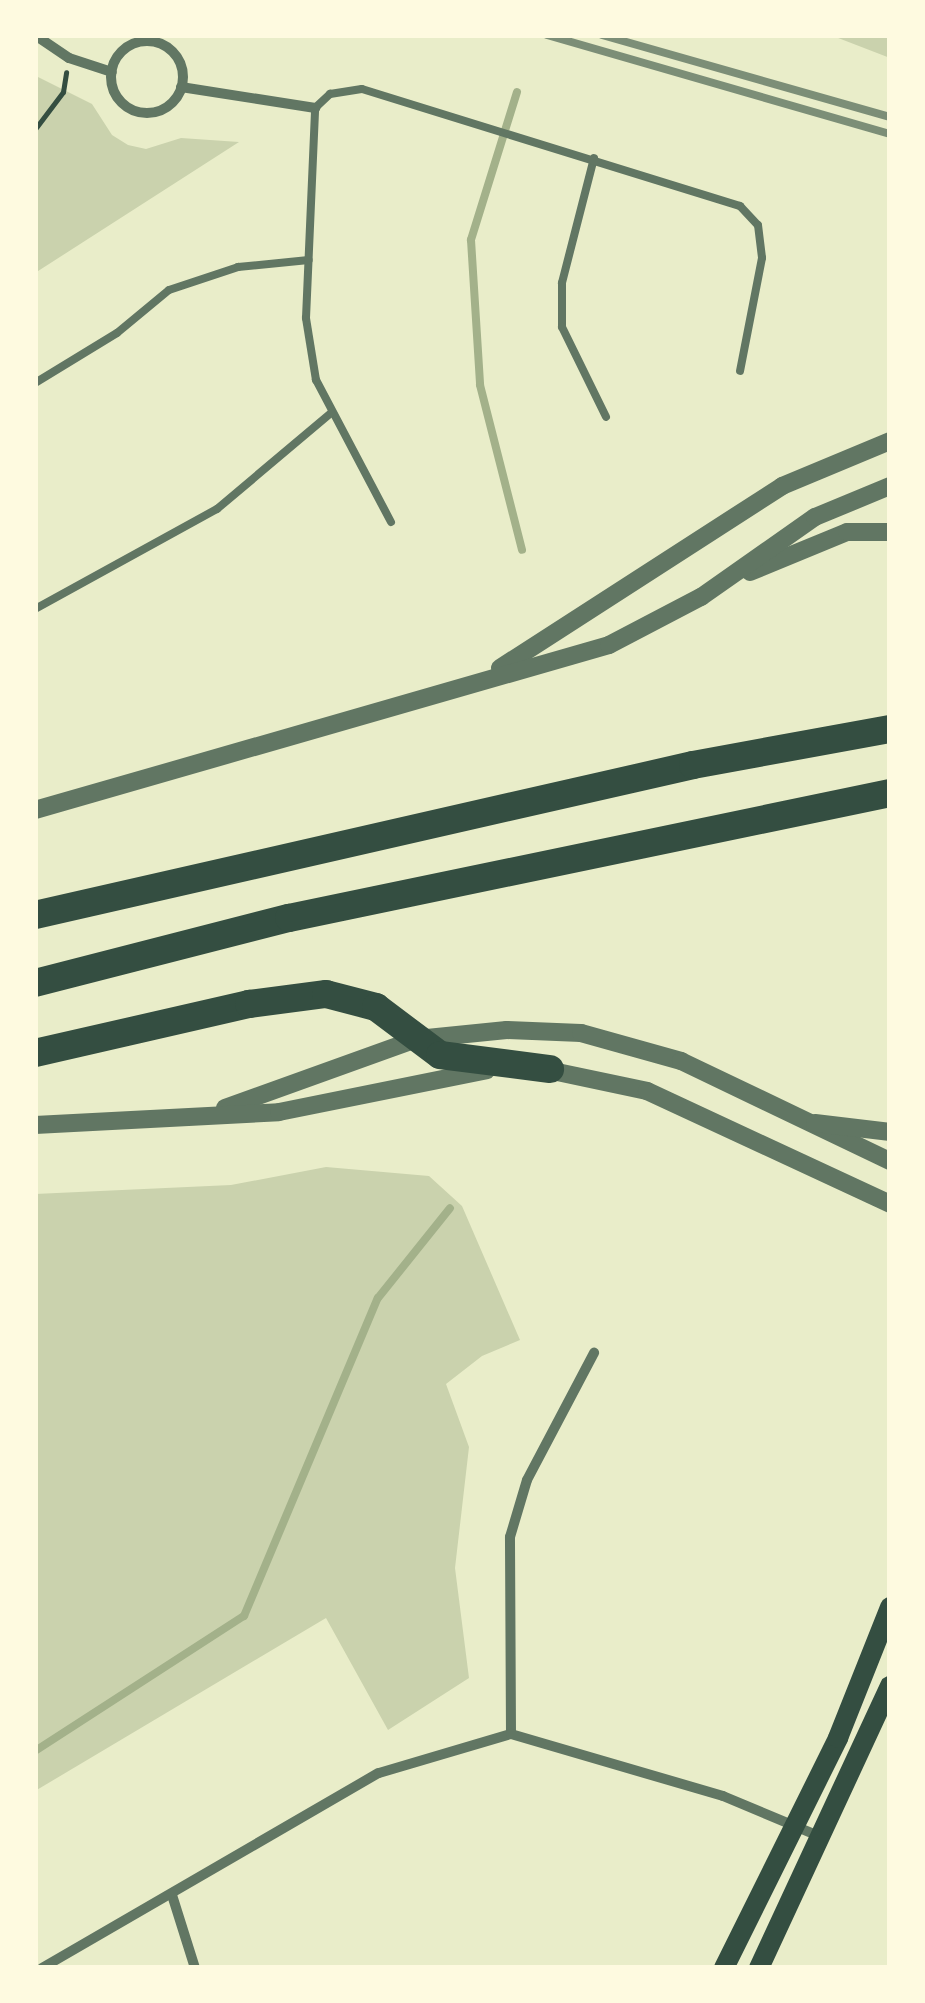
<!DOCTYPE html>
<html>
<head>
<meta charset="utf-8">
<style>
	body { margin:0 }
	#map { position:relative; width:925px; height:2003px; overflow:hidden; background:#e9edc9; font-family:Quicksand,sans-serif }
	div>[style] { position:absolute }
	.green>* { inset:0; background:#cad2ad }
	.stream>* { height:8px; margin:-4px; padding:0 4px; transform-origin:4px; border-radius:4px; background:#a3b18a }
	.path>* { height:5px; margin:-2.5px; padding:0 2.5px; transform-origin:2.5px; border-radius:2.5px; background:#344e41 }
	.service>* { height:8px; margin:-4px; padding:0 4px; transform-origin:4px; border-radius:4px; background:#617663 }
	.minor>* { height:10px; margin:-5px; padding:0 5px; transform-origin:5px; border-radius:5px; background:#617663 }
	.minor>.ring { margin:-5px; padding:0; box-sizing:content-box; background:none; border:10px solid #617663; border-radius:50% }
	.tertiary>* { height:18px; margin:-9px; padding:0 9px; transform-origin:9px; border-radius:9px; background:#617663 }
	.secondary>* { height:20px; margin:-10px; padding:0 10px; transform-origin:10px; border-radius:10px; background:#344e41 }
	.motorway>* { height:28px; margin:-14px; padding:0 14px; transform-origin:14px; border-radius:14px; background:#344e41 }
	.rail>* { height:8px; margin:-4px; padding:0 4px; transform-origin:4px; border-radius:4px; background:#7c8e77 }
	span { translate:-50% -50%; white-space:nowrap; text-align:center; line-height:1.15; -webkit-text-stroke:9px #fefae0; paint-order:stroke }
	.frame { position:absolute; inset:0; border:38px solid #fefae0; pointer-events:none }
</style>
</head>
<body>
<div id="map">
	<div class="green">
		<i style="clip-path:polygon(830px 35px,890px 35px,890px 58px,833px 36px)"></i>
		<i style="clip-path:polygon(36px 76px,92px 104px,112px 135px,128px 145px,146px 149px,181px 138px,239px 142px,35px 273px)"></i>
		<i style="clip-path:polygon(326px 1167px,429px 1176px,462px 1206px,520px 1340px,482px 1356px,446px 1384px,469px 1447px,455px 1568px,469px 1678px,388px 1730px,326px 1618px,35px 1791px,35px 1194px,231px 1185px)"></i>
	</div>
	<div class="stream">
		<i style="left:517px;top:92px;width:155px;rotate:107.3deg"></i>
		<i style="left:471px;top:240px;width:145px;rotate:86.4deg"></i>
		<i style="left:480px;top:385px;width:170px;rotate:75.7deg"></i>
		<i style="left:35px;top:1751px;width:249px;rotate:-32.9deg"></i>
		<i style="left:244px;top:1616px;width:345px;rotate:-67.2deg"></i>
		<i style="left:378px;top:1298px;width:115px;rotate:-51.3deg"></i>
	</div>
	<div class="path">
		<i style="left:35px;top:129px;width:46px;rotate:-52.9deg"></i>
		<i style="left:63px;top:92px;width:20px;rotate:-81deg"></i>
	</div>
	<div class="service">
		<i style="left:594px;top:158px;width:129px;rotate:104.4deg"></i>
		<i style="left:562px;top:283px;width:44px;rotate:90deg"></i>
		<i style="left:562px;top:327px;width:100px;rotate:63.9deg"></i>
		<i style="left:35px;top:383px;width:96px;rotate:-31.4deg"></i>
		<i style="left:117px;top:333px;width:67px;rotate:-39.6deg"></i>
		<i style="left:169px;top:290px;width:73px;rotate:-18.4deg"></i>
		<i style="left:238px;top:267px;width:71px;rotate:-5.6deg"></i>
		<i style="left:391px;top:522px;width:161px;rotate:-117.8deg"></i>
		<i style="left:316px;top:380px;width:63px;rotate:-99.2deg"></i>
		<i style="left:306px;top:318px;width:210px;rotate:-87.5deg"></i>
		<i style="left:315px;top:108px;width:21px;rotate:-43deg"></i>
		<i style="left:330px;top:94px;width:32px;rotate:-9deg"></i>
		<i style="left:362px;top:89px;width:396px;rotate:17.2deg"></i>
		<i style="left:740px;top:206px;width:26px;rotate:47deg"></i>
		<i style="left:758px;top:225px;width:33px;rotate:83deg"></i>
		<i style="left:762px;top:258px;width:115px;rotate:101deg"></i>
		<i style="left:35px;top:609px;width:208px;rotate:-28.8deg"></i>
		<i style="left:217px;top:509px;width:149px;rotate:-40.1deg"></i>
	</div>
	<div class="minor">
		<i style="left:35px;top:35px;width:41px;rotate:34.1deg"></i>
		<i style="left:69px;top:58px;width:45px;rotate:18deg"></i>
		<i class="ring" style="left:111px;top:41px;width:62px;height:62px"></i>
		<i style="left:181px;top:87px;width:136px;rotate:8.9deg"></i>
		<i style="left:511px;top:1734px;width:197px;rotate:-90.3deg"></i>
		<i style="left:510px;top:1537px;width:59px;rotate:-73.4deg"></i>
		<i style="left:527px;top:1480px;width:144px;rotate:-62.2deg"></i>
		<i style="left:172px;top:1895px;width:77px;rotate:72.5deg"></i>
		<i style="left:42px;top:1968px;width:389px;rotate:-30.1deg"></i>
		<i style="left:379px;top:1773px;width:138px;rotate:-16.5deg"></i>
		<i style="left:511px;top:1734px;width:221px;rotate:16.3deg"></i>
		<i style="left:723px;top:1796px;width:106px;rotate:22.7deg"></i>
	</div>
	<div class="tertiary">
		<i style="left:750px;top:572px;width:105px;rotate:-22.4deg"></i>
		<i style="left:847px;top:532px;width:43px"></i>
		<i style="left:500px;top:668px;width:336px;rotate:-32.8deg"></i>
		<i style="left:782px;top:486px;width:117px;rotate:-22.6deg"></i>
		<i style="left:35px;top:810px;width:597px;rotate:-16.04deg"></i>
		<i style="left:609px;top:645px;width:104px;rotate:-27.6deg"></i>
		<i style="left:701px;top:597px;width:139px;rotate:-35.1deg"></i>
		<i style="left:815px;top:517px;width:81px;rotate:-22.5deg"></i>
		<i style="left:543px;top:1069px;width:106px;rotate:11.9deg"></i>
		<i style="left:647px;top:1091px;width:268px;rotate:24.9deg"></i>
		<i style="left:225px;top:1108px;width:204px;rotate:-19.8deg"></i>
		<i style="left:417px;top:1039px;width:90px;rotate:-5.7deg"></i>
		<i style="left:507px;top:1030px;width:74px;rotate:2.3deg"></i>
		<i style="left:581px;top:1033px;width:104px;rotate:15.6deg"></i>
		<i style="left:681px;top:1061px;width:232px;rotate:25.6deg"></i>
		<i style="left:815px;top:1123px;width:76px;rotate:6.8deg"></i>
		<i style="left:35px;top:1125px;width:244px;rotate:-3deg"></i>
		<i style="left:279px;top:1112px;width:212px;rotate:-11.4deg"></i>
	</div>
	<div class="secondary">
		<i style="left:724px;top:1968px;width:257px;rotate:-63.6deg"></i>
		<i style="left:838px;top:1738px;width:141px;rotate:-68.3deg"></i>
		<i style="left:759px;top:1968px;width:311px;rotate:-65.1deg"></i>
	</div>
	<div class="motorway">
		<i style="left:35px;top:915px;width:675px;rotate:-12.84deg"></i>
		<i style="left:693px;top:765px;width:200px;rotate:-10.4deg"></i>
		<i style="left:35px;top:983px;width:262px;rotate:-14.4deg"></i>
		<i style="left:289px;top:918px;width:614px;rotate:-11.75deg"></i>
		<i style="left:35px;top:1053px;width:220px;rotate:-12.9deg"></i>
		<i style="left:249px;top:1004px;width:78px;rotate:-7.4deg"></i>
		<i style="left:326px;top:994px;width:52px;rotate:14.6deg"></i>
		<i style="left:376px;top:1007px;width:80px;rotate:36.9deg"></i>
		<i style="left:440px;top:1055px;width:111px;rotate:7.3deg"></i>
	</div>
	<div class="rail">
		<i style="left:547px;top:35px;width:357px;rotate:16.1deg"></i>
		<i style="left:602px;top:35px;width:299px;rotate:15.9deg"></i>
	</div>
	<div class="frame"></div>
</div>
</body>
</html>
